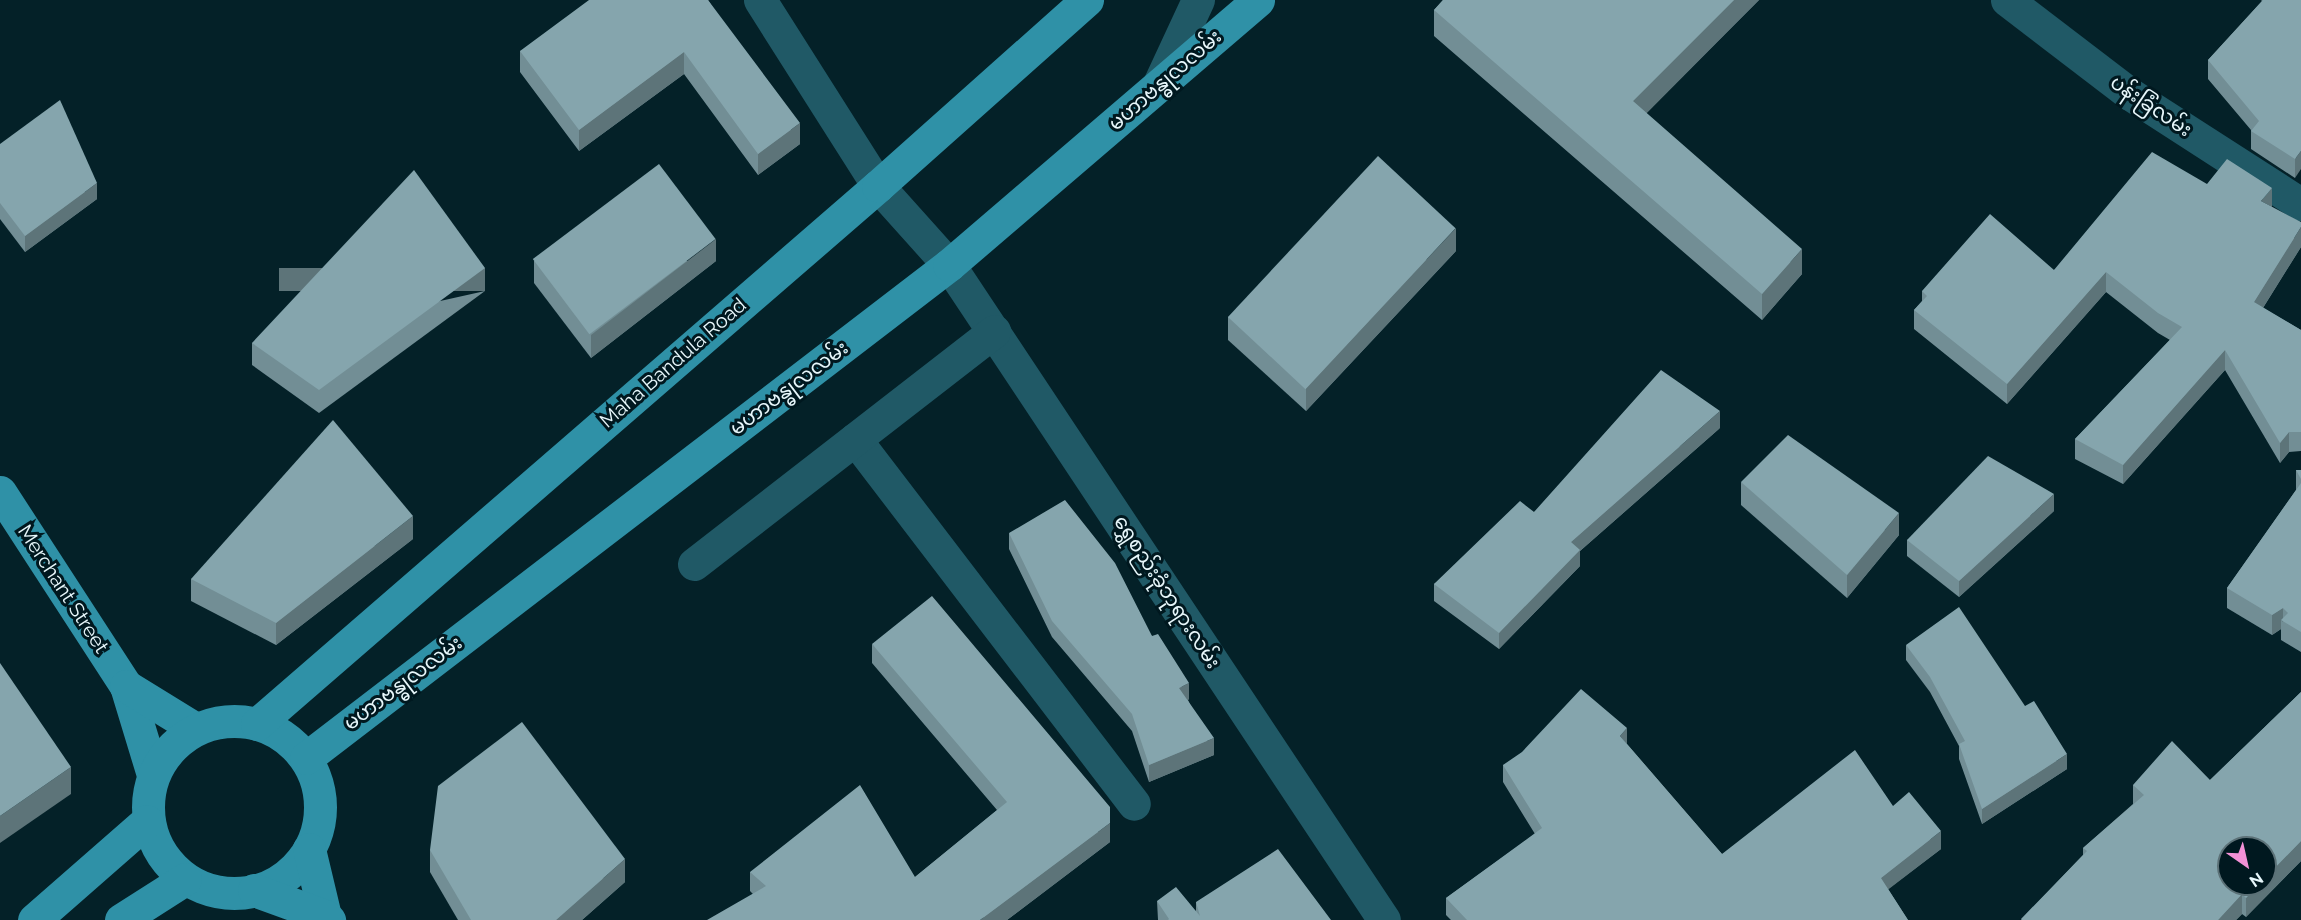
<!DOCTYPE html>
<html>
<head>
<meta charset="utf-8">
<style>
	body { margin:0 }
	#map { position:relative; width:2301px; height:920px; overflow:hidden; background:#042128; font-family:Raleway,"Noto Sans Myanmar",sans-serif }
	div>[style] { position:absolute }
	.minor>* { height:33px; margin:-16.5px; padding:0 16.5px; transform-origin:16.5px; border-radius:16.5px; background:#205966 }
	.major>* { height:33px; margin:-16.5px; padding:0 16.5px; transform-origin:16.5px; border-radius:16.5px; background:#2f91a7 }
	.major>.ring { margin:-16.5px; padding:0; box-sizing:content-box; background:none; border:33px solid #2f91a7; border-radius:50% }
	.wall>* { inset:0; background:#728e95 }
	.shaded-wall>* { inset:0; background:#5d7479; transform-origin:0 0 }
	.building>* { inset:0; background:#85a5ad; transform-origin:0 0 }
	span { translate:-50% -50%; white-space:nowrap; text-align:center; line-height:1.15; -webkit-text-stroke:6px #00181f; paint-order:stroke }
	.street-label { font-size:20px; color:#e7f7fb }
	.north { position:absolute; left:2217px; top:836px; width:60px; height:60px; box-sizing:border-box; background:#00181f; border:2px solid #5c7177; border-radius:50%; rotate:146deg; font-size:16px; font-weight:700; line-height:24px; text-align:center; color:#e7f7fb }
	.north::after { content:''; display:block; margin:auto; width:21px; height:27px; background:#f391d6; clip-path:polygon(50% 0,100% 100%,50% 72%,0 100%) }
</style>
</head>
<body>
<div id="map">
	<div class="minor">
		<i style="left:760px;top:0;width:220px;rotate:57.6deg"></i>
		<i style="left:878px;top:186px;width:106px;rotate:48.1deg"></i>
		<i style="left:949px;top:265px;width:786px;rotate:56.41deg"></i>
		<i style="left:2007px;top:0;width:155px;rotate:37.4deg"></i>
		<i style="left:2130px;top:94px;width:203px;rotate:32.8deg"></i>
		<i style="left:1158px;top:86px;width:95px;rotate:-65.1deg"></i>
		<i style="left:855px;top:439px;width:459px;rotate:52.6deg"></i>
		<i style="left:694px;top:564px;width:380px;rotate:-37.8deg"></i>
	</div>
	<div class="major">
		<i style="left:0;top:492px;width:231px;rotate:57deg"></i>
		<i style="left:126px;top:686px;width:93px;rotate:73.1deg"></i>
		<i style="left:126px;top:686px;width:82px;rotate:31.6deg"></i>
		<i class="ring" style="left:148px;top:721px;width:139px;height:139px"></i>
		<i style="left:257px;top:724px;width:822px;rotate:-40.9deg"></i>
		<i style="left:878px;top:186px;width:280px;rotate:-41.7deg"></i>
		<i style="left:306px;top:758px;width:810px;rotate:-37.48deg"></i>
		<i style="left:949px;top:265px;width:407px;rotate:-40.6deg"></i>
		<i style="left:309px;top:849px;width:69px;rotate:76.6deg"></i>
		<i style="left:325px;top:916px;width:6px;rotate:45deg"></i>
		<i style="left:254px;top:890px;width:76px;rotate:20.1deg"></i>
		<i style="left:34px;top:920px;width:150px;rotate:-41.2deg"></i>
		<i style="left:121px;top:920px;width:76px;rotate:-32.6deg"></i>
	</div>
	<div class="wall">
		<i style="clip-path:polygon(708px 0,800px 144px,758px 175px,684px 74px,579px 151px,520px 72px,520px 51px)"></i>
		<i style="clip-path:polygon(1443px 0,1759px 0,1646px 113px,1802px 274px,1762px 320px,1434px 36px,1434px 10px)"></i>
		<i style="clip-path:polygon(2261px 0,2301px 0,2295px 178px,2251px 149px,2251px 130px,2208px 79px,2208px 60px,2262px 1px)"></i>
		<i style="clip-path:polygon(0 144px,97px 199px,25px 252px,0 219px)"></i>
		<i style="clip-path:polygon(2207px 184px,2272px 207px,2301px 247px,2263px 308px,2301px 330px,2301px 451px,2289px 452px,2280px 463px,2225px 370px,2123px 484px,2075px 459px,2075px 439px,2170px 340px,2158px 333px,2106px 292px,2007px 404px,1914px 329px,1914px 310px,1922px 301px,1922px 291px,2054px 270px)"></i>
		<i style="clip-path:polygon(1456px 251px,1306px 411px,1228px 340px,1228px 317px)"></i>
		<i style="clip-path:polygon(534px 261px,716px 261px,591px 358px,534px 283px)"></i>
		<i style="clip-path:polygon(485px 291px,319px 413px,252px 365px,252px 343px)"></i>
		<i style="clip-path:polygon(1720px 428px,1580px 551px,1580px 566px,1499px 649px,1434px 601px,1434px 584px,1534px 512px)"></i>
		<i style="clip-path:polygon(2296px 470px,2301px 470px,2301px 652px,2281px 640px,2281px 629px,2272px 635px,2227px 608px,2227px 588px,2296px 490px)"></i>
		<i style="clip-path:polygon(1741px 482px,1899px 535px,1847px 598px,1741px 505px)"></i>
		<i style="clip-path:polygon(2054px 511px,1959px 597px,1907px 556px,1907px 540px)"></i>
		<i style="clip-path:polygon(1009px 533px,1152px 636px,1189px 699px,1188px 700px,1214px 755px,1149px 782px,1132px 731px,1052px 637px,1009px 549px)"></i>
		<i style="clip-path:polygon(413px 539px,276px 645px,191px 601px,191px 579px)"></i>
		<i style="clip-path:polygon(872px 644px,1110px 842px,1007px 920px,753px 894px,750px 891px,750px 872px,915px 877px,997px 810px,872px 663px)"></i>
		<i style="clip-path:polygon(1906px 645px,2067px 769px,1982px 824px,1959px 759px,1959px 746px,1930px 692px,1906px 660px)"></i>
		<i style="clip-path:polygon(2301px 692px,2301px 861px,2246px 917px,2242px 914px,2236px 920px,2021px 920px,2083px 855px,2083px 848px,2133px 804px,2133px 785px,2210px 780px)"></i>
		<i style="clip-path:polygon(1627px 744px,1722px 854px,1893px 806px,1941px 849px,1888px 889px,1908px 920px,1451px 920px,1446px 915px,1446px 898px,1535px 834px,1503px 782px,1503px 765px)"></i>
		<i style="clip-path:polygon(430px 850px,625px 882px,582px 920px,458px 920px,430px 872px)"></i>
		<i style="clip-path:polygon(1157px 901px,1196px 911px,1196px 902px,1331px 920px,1158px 920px)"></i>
	</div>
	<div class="shaded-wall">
		<i style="clip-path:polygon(1734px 0,1759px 0,1633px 127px,1633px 101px)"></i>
		<i style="clip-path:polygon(684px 52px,684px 74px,579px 151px,579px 130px)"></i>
		<i style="clip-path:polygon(800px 123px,800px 144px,758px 175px,758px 154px)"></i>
		<i style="clip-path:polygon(2301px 151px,2301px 169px,2295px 178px,2295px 159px)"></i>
		<i style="clip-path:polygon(97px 183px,97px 199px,25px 252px,25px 236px)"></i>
		<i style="clip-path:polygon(2272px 188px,2272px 207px,2261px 201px)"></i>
		<i style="clip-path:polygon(2301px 227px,2301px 247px,2254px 322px,2254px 302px)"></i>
		<i style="clip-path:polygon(1456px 228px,1456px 251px,1306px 411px,1306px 388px)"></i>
		<i style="clip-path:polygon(716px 239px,716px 261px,591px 358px,591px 335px)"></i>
		<i style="clip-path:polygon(1802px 249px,1802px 274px,1762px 320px,1762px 294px)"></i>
		<i style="left:485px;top:268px;width:23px;height:206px;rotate:90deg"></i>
		<i style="clip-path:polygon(2106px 272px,2106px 292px,2007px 404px,2007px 384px)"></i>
		<i style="clip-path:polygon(2225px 350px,2225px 370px,2123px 484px,2123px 465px)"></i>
		<i style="clip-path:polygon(1720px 411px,1720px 428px,1580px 551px,1580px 566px,1499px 649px,1499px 633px,1571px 542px)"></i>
		<i style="clip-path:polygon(2289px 432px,2289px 452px,2280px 463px,2280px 443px)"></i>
		<i style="clip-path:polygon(2054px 494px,2054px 511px,1959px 597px,1959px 581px)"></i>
		<i style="clip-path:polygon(1899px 513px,1899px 535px,1847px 598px,1847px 575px)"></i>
		<i style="clip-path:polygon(413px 516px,413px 539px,276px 645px,276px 623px)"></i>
		<i style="clip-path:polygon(2283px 608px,2283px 622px,2281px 620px,2281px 629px,2272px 635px,2272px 615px)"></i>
		<i style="clip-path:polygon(1189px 683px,1189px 699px,1179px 704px,1179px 688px)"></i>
		<i style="clip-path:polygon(1627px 728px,1627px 745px,1620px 736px)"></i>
		<i style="clip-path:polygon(1214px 738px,1214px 755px,1149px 782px,1149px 765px)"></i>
		<i style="clip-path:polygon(2067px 754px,2067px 769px,1982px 824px,1982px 809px)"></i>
		<i style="clip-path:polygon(71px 767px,71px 794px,0 843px,0 816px)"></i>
		<i style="clip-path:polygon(1110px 823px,1110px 842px,1007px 920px,980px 920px)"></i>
		<i style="clip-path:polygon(1941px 831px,1941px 849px,1881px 895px,1881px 878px)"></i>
		<i style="clip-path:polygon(2301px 841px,2301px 861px,2246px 917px,2246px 898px,2259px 884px,2265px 884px,2265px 878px)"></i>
		<i style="clip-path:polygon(625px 859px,625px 882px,582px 920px,556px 920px)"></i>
		<i style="clip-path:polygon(2242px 894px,2242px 914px,2236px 920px,2218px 920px)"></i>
	</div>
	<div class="building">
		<i style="clip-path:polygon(589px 0,708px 0,800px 123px,758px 154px,684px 52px,579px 130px,520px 51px)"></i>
		<i style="clip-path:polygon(1443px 0,1734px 0,1633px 101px,1802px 249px,1762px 294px,1434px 10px)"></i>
		<i style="clip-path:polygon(2263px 0,2301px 0,2301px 151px,2295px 159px,2251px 131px,2259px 121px,2208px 60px)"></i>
		<i style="clip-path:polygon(60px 100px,97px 183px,25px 236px,0 203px,0 144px)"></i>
		<i style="clip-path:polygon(2152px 152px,2207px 184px,2227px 159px,2272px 188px,2261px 201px,2301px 222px,2301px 227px,2254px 302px,2301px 330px,2301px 432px,2289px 432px,2280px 443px,2225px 350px,2123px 465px,2075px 439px,2182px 327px,2158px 313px,2106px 272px,2007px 384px,1914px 310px,1927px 296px,1922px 291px,1990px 214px,2054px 270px)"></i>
		<i style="left:1378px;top:156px;width:106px;height:220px;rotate:43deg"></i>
		<i style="left:659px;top:164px;width:94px;height:158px;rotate:53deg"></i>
		<i style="clip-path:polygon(414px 170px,485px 268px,319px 390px,252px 343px)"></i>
		<i style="clip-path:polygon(1661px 370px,1720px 411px,1571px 542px,1580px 550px,1499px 633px,1434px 584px,1520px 501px,1534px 512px)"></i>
		<i style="clip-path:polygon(333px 420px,413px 516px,276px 623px,191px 579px)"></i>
		<i style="clip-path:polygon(1788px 435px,1899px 513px,1847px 575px,1741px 482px)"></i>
		<i style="clip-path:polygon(1988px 456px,2054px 494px,1959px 581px,1907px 540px)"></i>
		<i style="clip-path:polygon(2296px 470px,2301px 470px,2301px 479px)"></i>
		<i style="clip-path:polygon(2301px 483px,2301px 632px,2281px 620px,2288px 613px,2283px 608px,2272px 615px,2227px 588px)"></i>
		<i style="clip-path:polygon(1065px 500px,1115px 563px,1152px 636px,1158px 634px,1189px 683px,1179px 688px,1214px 738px,1149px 765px,1132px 714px,1052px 621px,1009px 533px)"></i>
		<i style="clip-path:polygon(932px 596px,1110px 807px,1110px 823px,980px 920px,707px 920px,766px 886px,750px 872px,860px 785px,915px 877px,1007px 802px,872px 644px)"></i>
		<i style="clip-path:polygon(1959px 607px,2025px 706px,2034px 701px,2067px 754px,1982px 809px,1959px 744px,1965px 741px,1930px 677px,1906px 645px)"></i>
		<i style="clip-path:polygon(0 663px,71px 767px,0 816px)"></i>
		<i style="clip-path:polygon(1581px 689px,1627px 728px,1620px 736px,1722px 854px,1855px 750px,1893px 806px,1909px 792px,1941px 831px,1881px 878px,1908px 920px,1467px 920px,1446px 898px,1542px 828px,1503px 765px,1522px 752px)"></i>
		<i style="clip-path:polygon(2301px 692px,2301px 841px,2265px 878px,2265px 848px,2229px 848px,2229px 884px,2259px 884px,2246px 898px,2242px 894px,2218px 920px,2022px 920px,2021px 919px,2087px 851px,2083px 848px,2144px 795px,2133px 785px,2172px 741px,2210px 780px)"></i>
		<i style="clip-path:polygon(522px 722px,625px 859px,556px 920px,471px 920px,430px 850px,438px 786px)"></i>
		<i style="clip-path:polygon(1278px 849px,1331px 920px,1168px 920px,1169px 919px,1157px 901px,1176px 887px,1200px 916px,1196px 902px)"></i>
	</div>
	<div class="street-label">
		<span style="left:1165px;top:80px;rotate:-41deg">မဟာဗန္ဓုလလမ်း</span>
		<span style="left:2151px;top:106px;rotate:34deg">ပန်းခြံလမ်း</span>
		<span style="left:673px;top:363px;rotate:-41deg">Maha Bandula Road</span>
		<span style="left:789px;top:388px;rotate:-37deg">မဟာဗန္ဓုလလမ်း</span>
		<span style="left:63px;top:589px;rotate:57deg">Merchant Street</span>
		<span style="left:1167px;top:592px;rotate:57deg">ရွှေစည်းခုံဘုရားလမ်း</span>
		<span style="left:403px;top:683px;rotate:-37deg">မဟာဗန္ဓုလလမ်း</span>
	</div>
	<div class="north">N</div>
</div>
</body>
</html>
